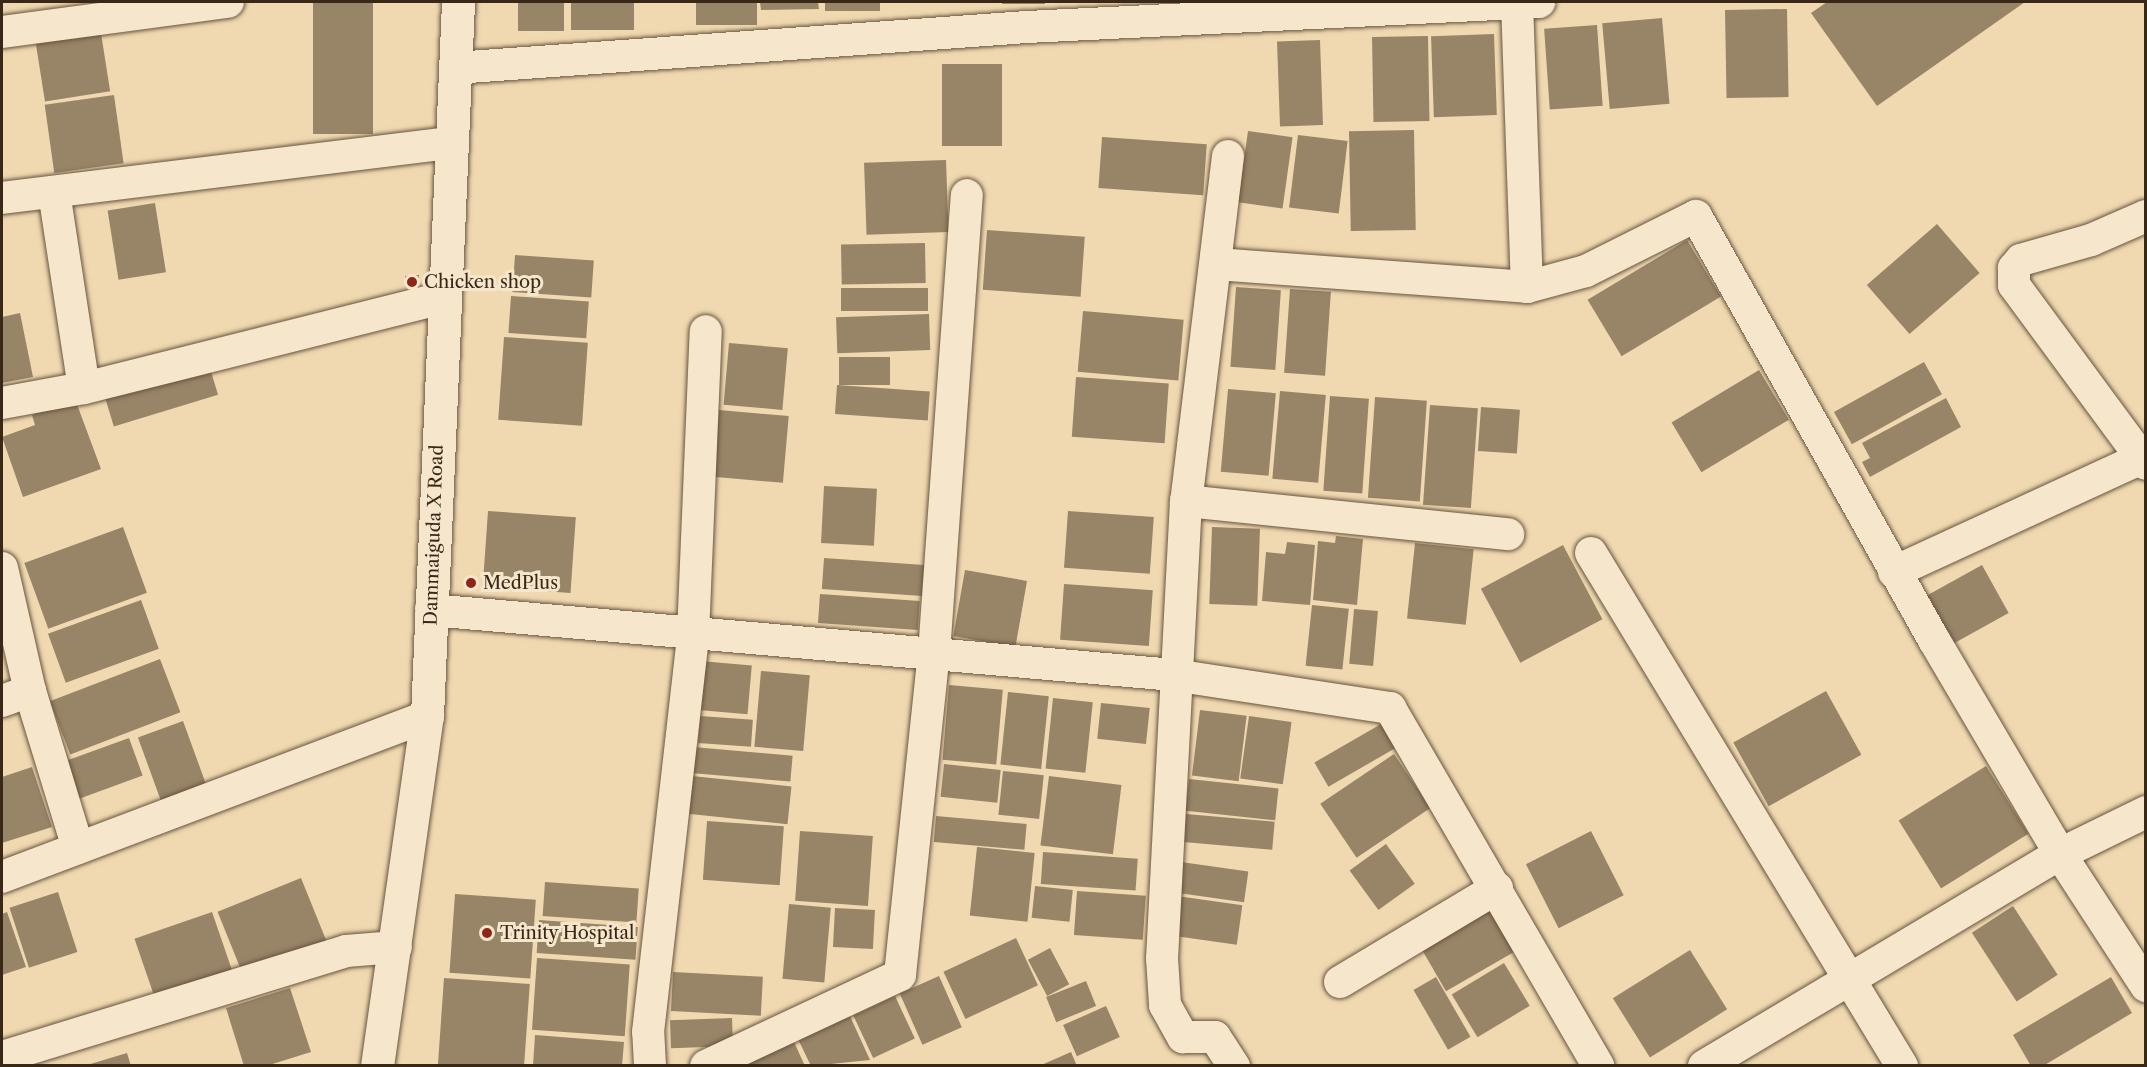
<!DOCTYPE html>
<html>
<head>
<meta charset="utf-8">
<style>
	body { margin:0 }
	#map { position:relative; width:2147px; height:1067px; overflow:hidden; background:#f0d9b0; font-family:"Libre Caslon Text",serif }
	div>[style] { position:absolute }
	.building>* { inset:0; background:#988467; transform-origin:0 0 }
	.roads { filter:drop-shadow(0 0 2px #67543e) drop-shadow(0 0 2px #67543e) }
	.street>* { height:32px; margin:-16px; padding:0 16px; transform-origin:16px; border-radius:16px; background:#f5e6cc }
	.secondary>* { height:33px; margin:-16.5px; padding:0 16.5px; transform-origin:16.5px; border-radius:16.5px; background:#f5e6cc }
	.dots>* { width:16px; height:16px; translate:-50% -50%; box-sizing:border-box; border:3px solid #f5e6cc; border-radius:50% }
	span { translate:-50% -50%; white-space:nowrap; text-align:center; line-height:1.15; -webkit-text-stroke:6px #f5e6cc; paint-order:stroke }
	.poi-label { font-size:18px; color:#392818 }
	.left { translate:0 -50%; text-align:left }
	.street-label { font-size:18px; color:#392818 }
	.frame { position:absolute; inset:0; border:3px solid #392818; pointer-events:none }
</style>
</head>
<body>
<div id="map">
	<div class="building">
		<i style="left:313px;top:2px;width:60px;height:132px"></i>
		<i style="left:518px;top:2px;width:46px;height:29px"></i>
		<i style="left:571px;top:2px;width:63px;height:28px"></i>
		<i style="left:696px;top:2px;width:61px;height:23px"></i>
		<i style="clip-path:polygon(760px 2px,818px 2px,819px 9px,761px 10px)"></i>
		<i style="left:825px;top:2px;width:55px;height:9px"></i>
		<i style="left:1002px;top:2px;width:43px;height:2px"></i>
		<i style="clip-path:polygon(1827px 2px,2025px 2px,1877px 106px,1811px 13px)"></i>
		<i style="left:1787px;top:9px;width:88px;height:62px;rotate:89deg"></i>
		<i style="left:1662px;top:18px;width:86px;height:60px;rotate:85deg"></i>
		<i style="left:1597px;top:25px;width:81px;height:53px;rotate:86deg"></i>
		<i style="left:100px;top:27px;width:65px;height:66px;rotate:81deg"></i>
		<i style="left:1494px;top:34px;width:81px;height:63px;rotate:88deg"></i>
		<i style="left:1428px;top:36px;width:85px;height:56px;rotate:89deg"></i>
		<i style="left:1320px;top:40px;width:85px;height:43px;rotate:88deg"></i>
		<i style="left:942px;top:64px;width:60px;height:82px"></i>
		<i style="left:114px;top:95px;width:69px;height:70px;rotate:82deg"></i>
		<i style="left:1414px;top:130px;width:100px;height:65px;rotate:89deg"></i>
		<i style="left:1248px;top:131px;width:45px;height:72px;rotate:8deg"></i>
		<i style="left:1298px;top:135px;width:50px;height:73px;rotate:7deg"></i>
		<i style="left:1102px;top:137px;width:105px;height:51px;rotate:4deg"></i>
		<i style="left:946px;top:160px;width:72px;height:82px;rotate:88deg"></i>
		<i style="left:155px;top:203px;width:70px;height:48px;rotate:81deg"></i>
		<i style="left:1937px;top:224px;width:65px;height:93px;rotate:49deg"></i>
		<i style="left:987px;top:230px;width:98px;height:60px;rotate:4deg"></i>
		<i style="left:1687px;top:240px;width:66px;height:116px;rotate:59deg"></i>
		<i style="left:925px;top:243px;width:40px;height:84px;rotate:89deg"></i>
		<i style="left:515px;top:255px;width:79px;height:37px;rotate:4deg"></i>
		<i style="clip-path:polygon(419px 275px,419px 288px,406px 288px,405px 276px)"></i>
		<i style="left:1236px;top:287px;width:45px;height:80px;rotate:4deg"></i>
		<i style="left:928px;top:288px;width:23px;height:87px;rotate:90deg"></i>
		<i style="left:1290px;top:289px;width:41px;height:84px;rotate:4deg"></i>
		<i style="left:511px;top:296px;width:78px;height:37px;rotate:4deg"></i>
		<i style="left:1083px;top:311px;width:101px;height:61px;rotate:5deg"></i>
		<i style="clip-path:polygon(20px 313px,33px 377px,2px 383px,2px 317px)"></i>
		<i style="left:929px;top:314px;width:36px;height:93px;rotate:88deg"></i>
		<i style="left:504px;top:337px;width:84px;height:83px;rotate:4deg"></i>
		<i style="left:729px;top:343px;width:59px;height:62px;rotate:5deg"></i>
		<i style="left:839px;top:357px;width:51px;height:28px"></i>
		<i style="left:1924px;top:362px;width:37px;height:103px;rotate:61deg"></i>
		<i style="left:209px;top:365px;width:31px;height:109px;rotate:73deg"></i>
		<i style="left:1759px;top:370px;width:58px;height:102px;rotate:59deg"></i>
		<i style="left:1076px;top:377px;width:93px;height:60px;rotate:4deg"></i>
		<i style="left:837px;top:385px;width:93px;height:29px;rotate:4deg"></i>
		<i style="left:1228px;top:389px;width:48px;height:83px;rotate:5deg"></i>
		<i style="left:1280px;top:391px;width:46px;height:88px;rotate:5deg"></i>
		<i style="left:1330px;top:396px;width:39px;height:95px;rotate:4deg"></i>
		<i style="left:1375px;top:397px;width:52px;height:101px;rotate:4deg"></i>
		<i style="clip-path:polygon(1946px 398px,1961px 427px,1870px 477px,1862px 462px,1870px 458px,1862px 443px)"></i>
		<i style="clip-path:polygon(75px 399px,101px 469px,23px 497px,2px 437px,35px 425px,32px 415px)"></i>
		<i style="left:1430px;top:405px;width:48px;height:100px;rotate:4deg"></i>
		<i style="left:1481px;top:407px;width:39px;height:44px;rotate:4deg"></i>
		<i style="left:719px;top:410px;width:70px;height:67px;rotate:5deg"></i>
		<i style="left:824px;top:486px;width:53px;height:57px;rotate:3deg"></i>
		<i style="left:488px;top:511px;width:88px;height:76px;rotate:4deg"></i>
		<i style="left:1068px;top:511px;width:86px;height:57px;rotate:4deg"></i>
		<i style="left:123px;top:527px;width:70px;height:105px;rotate:70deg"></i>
		<i style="left:1212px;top:527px;width:48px;height:77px;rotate:2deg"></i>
		<i style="clip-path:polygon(1336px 536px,1363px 539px,1357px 605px,1313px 600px,1318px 541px,1335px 543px)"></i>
		<i style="clip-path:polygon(1287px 542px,1315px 545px,1310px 605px,1262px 601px,1266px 552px,1285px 554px)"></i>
		<i style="left:1415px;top:543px;width:59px;height:76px;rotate:6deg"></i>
		<i style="left:1563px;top:545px;width:84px;height:93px;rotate:62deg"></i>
		<i style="left:824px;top:558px;width:104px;height:31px;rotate:4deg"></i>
		<i style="left:1982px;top:565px;width:55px;height:65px;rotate:61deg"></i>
		<i style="left:965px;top:570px;width:63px;height:67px;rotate:10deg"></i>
		<i style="left:1064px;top:584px;width:89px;height:56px;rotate:4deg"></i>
		<i style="left:820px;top:594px;width:100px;height:29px;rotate:4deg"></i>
		<i style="left:141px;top:600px;width:52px;height:99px;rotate:70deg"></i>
		<i style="left:1312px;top:605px;width:37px;height:61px;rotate:6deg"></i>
		<i style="left:1354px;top:609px;width:24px;height:55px;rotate:5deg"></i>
		<i style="left:160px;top:659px;width:57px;height:118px;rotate:69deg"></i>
		<i style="left:700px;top:661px;width:52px;height:49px;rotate:5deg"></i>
		<i style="left:761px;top:671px;width:49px;height:76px;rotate:5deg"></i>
		<i style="left:949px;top:685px;width:54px;height:75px;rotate:5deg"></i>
		<i style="left:1826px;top:691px;width:73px;height:106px;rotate:61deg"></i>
		<i style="left:1008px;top:692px;width:41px;height:73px;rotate:6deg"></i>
		<i style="left:1053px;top:698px;width:40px;height:71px;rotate:6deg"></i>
		<i style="left:1101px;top:703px;width:49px;height:36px;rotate:6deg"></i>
		<i style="left:1200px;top:710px;width:47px;height:66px;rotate:7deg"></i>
		<i style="left:700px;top:716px;width:53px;height:27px;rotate:4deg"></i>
		<i style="left:1249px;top:716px;width:43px;height:63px;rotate:8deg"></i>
		<i style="left:1388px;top:720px;width:28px;height:85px;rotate:60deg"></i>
		<i style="left:183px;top:721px;width:71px;height:48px;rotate:70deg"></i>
		<i style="left:129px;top:738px;width:40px;height:69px;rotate:70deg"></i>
		<i style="left:693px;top:747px;width:100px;height:26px;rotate:5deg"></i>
		<i style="left:1394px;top:754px;width:65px;height:89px;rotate:56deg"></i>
		<i style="left:944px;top:764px;width:57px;height:33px;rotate:6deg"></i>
		<i style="left:1986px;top:766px;width:80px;height:103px;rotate:58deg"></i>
		<i style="clip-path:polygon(32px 767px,52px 827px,2px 843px,2px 777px)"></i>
		<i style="left:1003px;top:771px;width:41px;height:44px;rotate:6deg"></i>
		<i style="left:692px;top:776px;width:100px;height:38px;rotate:6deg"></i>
		<i style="left:1049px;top:776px;width:73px;height:70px;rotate:7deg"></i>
		<i style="left:1189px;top:779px;width:90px;height:32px;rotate:6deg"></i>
		<i style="left:1186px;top:814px;width:89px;height:28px;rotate:5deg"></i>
		<i style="left:936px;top:816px;width:91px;height:26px;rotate:5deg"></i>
		<i style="left:707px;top:821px;width:77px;height:59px;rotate:4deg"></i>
		<i style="left:800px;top:831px;width:73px;height:70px;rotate:4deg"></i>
		<i style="left:1591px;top:831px;width:72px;height:73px;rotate:63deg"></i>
		<i style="left:1386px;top:844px;width:49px;height:45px;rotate:54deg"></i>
		<i style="left:977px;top:847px;width:58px;height:69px;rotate:6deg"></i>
		<i style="left:1043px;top:852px;width:95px;height:32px;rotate:4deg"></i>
		<i style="left:1181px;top:862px;width:68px;height:31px;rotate:8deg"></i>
		<i style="left:301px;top:878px;width:68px;height:90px;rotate:68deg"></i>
		<i style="left:545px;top:882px;width:94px;height:34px;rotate:4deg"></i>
		<i style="left:1035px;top:886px;width:38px;height:32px;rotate:6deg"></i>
		<i style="left:1077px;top:891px;width:69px;height:44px;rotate:4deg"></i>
		<i style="left:58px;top:892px;width:63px;height:51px;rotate:72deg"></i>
		<i style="left:455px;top:894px;width:81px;height:79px;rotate:4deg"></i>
		<i style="left:1177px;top:896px;width:66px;height:40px;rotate:8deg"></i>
		<i style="left:789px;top:904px;width:42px;height:75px;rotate:5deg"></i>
		<i style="left:2013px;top:906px;width:82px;height:49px;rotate:57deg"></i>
		<i style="left:1492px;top:907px;width:50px;height:82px;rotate:60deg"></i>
		<i style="left:835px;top:908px;width:40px;height:39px;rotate:3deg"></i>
		<i style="clip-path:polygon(7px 912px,26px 967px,2px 975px,2px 914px)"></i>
		<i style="left:212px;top:912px;width:70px;height:82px;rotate:71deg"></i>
		<i style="left:539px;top:920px;width:99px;height:33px;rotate:4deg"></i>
		<i style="left:1016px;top:938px;width:52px;height:80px;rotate:65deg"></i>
		<i style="left:1050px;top:948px;width:41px;height:25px;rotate:62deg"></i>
		<i style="left:1690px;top:950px;width:70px;height:91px;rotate:58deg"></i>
		<i style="left:537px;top:958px;width:93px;height:72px;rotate:4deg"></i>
		<i style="left:1504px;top:963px;width:50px;height:61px;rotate:59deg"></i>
		<i style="left:673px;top:972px;width:90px;height:39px;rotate:3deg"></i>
		<i style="left:939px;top:976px;width:56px;height:43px;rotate:66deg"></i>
		<i style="left:1436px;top:977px;width:69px;height:26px;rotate:60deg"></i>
		<i style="clip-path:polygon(2111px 977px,2132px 1013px,2043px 1066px,2031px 1066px,2013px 1035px)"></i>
		<i style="left:444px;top:978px;width:86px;height:88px;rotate:4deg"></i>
		<i style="left:1086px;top:981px;width:27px;height:43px;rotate:68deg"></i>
		<i style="clip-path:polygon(290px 988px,311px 1052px,266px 1066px,244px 1066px,226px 1008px)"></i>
		<i style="left:895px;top:996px;width:47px;height:46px;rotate:65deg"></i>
		<i style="left:1106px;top:1006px;width:34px;height:47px;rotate:66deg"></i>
		<i style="clip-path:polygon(849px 1014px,870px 1060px,811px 1066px,797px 1037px)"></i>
		<i style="left:732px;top:1018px;width:28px;height:62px;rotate:88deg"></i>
		<i style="clip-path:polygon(535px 1035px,624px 1042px,622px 1066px,533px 1066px)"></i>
		<i style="clip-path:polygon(794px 1042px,805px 1066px,741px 1066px)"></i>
		<i style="clip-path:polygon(1071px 1052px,1077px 1066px,1039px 1066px)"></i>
		<i style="clip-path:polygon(127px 1053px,131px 1066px,88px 1066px,87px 1065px)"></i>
	</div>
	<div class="roads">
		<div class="street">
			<i style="left:1517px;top:2px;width:285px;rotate:88deg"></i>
			<i style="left:2px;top:32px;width:228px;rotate:-7.6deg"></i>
			<i style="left:455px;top:68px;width:573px;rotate:-4.1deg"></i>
			<i style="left:1027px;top:27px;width:513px;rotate:-2.8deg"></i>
			<i style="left:1228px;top:156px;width:348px;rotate:96.9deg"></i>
			<i style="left:1186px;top:501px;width:458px;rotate:93deg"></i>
			<i style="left:1162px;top:958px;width:47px;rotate:86.3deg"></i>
			<i style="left:1165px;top:1005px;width:37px;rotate:61deg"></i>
			<i style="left:1183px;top:1037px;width:32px"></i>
			<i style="left:1215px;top:1037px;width:35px;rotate:57deg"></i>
			<i style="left:54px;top:192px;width:198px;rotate:81.3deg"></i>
			<i style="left:2px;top:198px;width:452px;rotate:-7deg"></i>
			<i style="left:2146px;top:216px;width:60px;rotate:156.4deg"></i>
			<i style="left:2091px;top:240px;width:73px;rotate:164.1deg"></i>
			<i style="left:2021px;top:260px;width:11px;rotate:131deg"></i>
			<i style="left:2014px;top:268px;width:17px;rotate:90deg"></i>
			<i style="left:2014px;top:285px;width:222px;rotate:53.6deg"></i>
			<i style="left:1216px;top:264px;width:312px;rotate:4.2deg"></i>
			<i style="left:1527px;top:287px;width:61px;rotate:-15.2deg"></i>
			<i style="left:1586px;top:271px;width:123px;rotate:-26.6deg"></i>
			<i style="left:1696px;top:216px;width:486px;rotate:60.7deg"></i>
			<i style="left:1934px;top:640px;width:248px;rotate:59.5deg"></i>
			<i style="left:2060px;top:854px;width:158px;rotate:56.9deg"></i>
			<i style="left:2px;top:403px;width:83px;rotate:-10.4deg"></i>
			<i style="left:84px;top:388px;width:370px;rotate:-14.1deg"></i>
			<i style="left:1186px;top:501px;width:324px;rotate:5.9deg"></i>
			<i style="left:1591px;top:553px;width:600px;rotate:58.77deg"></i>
			<i style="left:2px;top:568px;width:126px;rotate:77.2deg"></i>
			<i style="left:30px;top:691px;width:164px;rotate:73deg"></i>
			<i style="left:1894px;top:572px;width:273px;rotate:-24.7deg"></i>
			<i style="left:431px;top:610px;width:746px;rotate:5deg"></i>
			<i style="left:1174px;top:675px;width:219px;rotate:8.7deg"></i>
			<i style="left:1390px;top:708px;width:414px;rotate:59.8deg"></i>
			<i style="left:2px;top:701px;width:30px;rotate:-20deg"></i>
			<i style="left:2px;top:877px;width:454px;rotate:-20.7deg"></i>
			<i style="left:1340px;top:982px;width:183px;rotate:-30.9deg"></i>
			<i style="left:2px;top:1057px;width:360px;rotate:-17.1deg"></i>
			<i style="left:346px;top:951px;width:50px;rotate:-4.6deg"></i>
			<i style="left:650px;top:1066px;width:34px;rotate:-93deg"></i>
			<i style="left:648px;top:1032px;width:400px;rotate:-83.5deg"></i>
			<i style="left:693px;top:635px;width:304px;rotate:-87.6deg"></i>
			<i style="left:706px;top:1066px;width:214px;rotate:-25.1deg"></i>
			<i style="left:900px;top:975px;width:324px;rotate:-84deg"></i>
			<i style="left:934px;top:653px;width:459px;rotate:-85.9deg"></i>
			<i style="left:1704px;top:1066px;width:414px;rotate:-30.8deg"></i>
			<i style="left:2060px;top:854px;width:96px;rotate:-26deg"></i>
		</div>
		<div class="secondary">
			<i style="left:377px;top:1066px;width:354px;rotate:-81.9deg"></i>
			<i style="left:427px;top:716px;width:715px;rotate:-87.51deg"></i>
		</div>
	</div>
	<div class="dots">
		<i style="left:412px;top:282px;background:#8f2418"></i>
		<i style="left:471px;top:583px;background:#8f2418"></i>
		<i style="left:487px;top:933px;background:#8f2418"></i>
	</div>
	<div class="poi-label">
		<span class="left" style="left:424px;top:282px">Chicken shop</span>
		<span class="left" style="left:483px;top:583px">MedPlus</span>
		<span class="left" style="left:500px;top:933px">Trinity Hospital</span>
	</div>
	<div class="street-label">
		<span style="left:434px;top:535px;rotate:-88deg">Dammaiguda X Road</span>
	</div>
	<div class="frame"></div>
</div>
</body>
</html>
